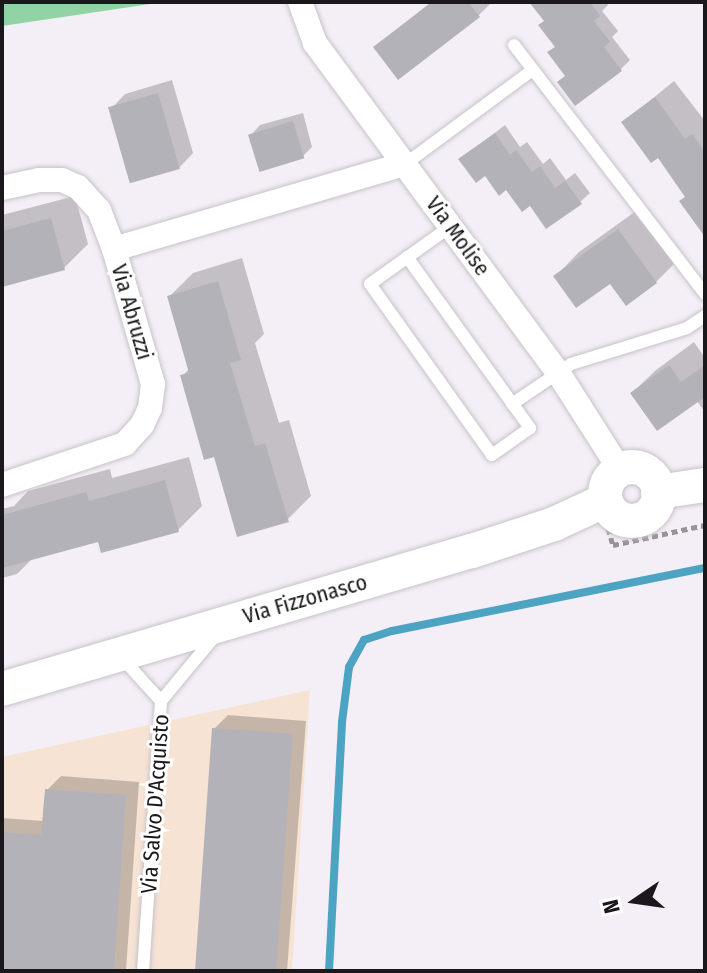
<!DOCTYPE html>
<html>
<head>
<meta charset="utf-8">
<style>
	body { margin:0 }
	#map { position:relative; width:707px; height:973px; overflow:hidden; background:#f4eff6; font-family:"Fira Sans Condensed",sans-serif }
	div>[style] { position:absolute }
	.commercial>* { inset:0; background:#f7e3d4 }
	.forest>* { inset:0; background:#91d3a4 }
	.shadow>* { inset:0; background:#0003 }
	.stream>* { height:8px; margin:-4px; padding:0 4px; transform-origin:4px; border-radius:4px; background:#4ca4c2 }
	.building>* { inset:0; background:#b4b2b9; transform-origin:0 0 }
	.path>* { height:5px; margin-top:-2.5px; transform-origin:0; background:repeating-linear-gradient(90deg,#979398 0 6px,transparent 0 10px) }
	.roads { filter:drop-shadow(0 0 2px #c7c2c9) drop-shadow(0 0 2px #c7c2c9) }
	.service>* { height:12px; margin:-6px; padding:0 6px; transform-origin:6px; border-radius:6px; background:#fff }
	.minor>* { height:24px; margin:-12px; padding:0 12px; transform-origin:12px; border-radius:12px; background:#fff }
	.secondary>* { height:34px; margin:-17px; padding:0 17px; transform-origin:17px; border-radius:17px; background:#fff }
	.secondary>.ring { margin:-17px; padding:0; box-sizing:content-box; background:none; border:34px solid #fff; border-radius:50% }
	span { translate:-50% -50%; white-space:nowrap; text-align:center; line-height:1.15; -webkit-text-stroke:6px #fff; paint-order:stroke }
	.street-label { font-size:22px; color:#1a181b }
	.frame { position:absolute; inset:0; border:4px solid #1a181b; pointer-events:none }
	.north { position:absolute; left:595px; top:861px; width:80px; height:80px; -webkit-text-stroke:6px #fff; paint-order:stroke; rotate:257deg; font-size:22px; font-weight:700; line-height:32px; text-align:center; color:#1a181b }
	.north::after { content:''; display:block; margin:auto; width:28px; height:36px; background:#1a181b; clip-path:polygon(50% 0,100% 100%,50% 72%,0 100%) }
</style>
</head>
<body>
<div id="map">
	<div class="commercial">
		<i style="clip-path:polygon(310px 690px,292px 971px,2px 971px,2px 757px)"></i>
	</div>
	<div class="forest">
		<i style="clip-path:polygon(2px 2px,164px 2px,2px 26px)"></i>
	</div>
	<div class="shadow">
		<i style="clip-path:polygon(431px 2px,492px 2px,478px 16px,376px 47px)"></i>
		<i style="clip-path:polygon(532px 2px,606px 2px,608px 5px,602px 11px,618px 31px,612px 37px,630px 60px,620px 70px,567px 75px,546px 20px)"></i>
		<i style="clip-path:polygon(172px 80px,193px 153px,179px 168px,111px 109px,125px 94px)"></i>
		<i style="clip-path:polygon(674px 81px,705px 121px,705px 234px,687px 196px,658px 155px,624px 122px)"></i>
		<i style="clip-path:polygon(303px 113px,312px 147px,303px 156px,251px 135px,260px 125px)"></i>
		<i style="clip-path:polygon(505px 125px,520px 147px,527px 142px,543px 164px,550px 158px,566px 180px,575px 173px,590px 193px,580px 202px,530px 204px,461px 159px)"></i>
		<i style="clip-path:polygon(75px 196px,88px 244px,64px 268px,2px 285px,2px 215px)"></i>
		<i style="clip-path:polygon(643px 206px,680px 258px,656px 282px,556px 276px,579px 252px)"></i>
		<i style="clip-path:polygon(242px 258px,264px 334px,255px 343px,279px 423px,289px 420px,311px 496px,287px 520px,216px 455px,182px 376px,190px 368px,169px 297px,193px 273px)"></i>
		<i style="clip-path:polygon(694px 342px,705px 358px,705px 412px,696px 400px,632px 393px,656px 370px)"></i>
		<i style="clip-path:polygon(189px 457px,202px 506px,178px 530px,99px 540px,33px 558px,17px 574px,2px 578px,2px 509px,14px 506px,28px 491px,110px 469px,112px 478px)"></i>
		<i style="clip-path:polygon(228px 715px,306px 721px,287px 971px,196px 971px,214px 729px)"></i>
		<i style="clip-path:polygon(61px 776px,139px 782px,126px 971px,2px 971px,2px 818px,44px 821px,47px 790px)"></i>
	</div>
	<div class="stream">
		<i style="left:329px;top:971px;width:249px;rotate:-87deg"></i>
		<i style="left:342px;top:722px;width:55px;rotate:-82.7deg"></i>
		<i style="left:349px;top:667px;width:31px;rotate:-61deg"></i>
		<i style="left:364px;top:640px;width:29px;rotate:-18deg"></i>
		<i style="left:392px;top:631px;width:319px;rotate:-11.4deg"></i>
	</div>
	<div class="building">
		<i style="clip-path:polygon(432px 2px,468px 2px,480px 17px,398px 80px,373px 47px)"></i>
		<i style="clip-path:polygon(529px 2px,590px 2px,600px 16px,594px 21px,610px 42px,604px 47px,622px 71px,575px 106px,557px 82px,565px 76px,547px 52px,555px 47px,538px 25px,544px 21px)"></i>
		<i style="left:158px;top:93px;width:79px;height:52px;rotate:74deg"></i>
		<i style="clip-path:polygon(655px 97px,685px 139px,692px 134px,705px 152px,705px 237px,679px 201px,685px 197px,658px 158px,651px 163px,621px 122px)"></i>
		<i style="left:293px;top:121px;width:39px;height:47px;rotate:73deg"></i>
		<i style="clip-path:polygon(495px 133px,510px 155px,516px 150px,532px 172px,540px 166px,555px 188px,565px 181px,582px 204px,546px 229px,530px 206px,522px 212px,506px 190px,499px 196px,485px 176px,476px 183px,458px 159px)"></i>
		<i style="clip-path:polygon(51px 218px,65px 270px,2px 287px,2px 231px)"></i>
		<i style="clip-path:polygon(618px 229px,657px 283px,626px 306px,610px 284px,576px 308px,553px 276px)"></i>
		<i style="clip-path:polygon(218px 281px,241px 360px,230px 363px,255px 446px,265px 443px,289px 522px,237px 537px,214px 457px,204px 460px,180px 375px,189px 373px,167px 296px)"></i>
		<i style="clip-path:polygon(669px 365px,681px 382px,705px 365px,705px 397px,657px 431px,630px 393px)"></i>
		<i style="clip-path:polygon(165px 480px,179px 532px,101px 553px,98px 542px,2px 568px,2px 515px,86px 492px,89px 501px)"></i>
		<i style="left:212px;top:728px;width:81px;height:244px;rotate:4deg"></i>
		<i style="clip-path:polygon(45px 789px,126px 795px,114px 971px,2px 971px,2px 832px,41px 835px)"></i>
	</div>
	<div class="path">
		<i style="left:608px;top:528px;width:18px;rotate:74deg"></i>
		<i style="left:613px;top:545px;width:94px;rotate:-12.3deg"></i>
	</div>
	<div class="roads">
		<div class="service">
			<i style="left:514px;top:45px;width:314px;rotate:52.5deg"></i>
			<i style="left:405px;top:164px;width:157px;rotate:-36.4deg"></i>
			<i style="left:407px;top:257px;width:211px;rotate:54.3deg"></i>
			<i style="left:530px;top:428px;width:47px;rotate:144.6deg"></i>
			<i style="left:492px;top:455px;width:210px;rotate:-125.5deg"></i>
			<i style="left:370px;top:284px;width:100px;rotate:-35.6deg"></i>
			<i style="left:512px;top:404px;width:71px;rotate:-34.1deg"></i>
			<i style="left:571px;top:364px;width:121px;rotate:-17.2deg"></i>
			<i style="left:687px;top:328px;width:22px;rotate:-34deg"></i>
			<i style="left:122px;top:658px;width:58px;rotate:47.8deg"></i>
			<i style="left:161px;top:701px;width:271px;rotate:93.8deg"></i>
			<i style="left:161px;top:701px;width:85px;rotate:-50.3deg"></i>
		</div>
		<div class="minor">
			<i style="left:300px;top:2px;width:44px;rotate:69.9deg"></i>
			<i style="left:315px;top:43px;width:408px;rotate:53.6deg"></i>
			<i style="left:557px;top:371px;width:117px;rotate:57.5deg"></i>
			<i style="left:2px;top:188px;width:38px;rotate:-12deg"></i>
			<i style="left:39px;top:180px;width:23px"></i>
			<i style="left:62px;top:180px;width:17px;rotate:24deg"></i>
			<i style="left:78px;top:187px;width:31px;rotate:48deg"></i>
			<i style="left:99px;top:210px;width:42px;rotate:69deg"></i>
			<i style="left:114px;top:249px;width:141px;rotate:73.9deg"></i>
			<i style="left:153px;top:384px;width:24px;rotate:97deg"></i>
			<i style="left:150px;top:408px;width:19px;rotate:115deg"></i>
			<i style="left:142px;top:425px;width:25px;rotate:132deg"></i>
			<i style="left:125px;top:444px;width:130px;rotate:161.6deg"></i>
			<i style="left:114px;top:249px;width:303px;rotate:-16.3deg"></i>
		</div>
		<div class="secondary">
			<i class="ring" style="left:605px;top:467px;width:20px;height:20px"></i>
			<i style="left:658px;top:492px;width:48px;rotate:-8.5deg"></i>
			<i style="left:2px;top:689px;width:490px;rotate:-16.4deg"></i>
			<i style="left:472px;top:551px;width:86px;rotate:-18.2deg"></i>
			<i style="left:554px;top:524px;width:57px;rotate:-24.8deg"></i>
		</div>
	</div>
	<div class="street-label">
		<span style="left:458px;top:236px;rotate:54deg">Via Molise</span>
		<span style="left:132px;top:312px;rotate:74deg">Via Abruzzi</span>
		<span style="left:305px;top:599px;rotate:-16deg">Via Fizzonasco</span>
		<span style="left:155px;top:804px;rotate:-86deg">Via Salvo D'Acquisto</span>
	</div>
	<div class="frame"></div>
	<div class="north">N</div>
</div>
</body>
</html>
